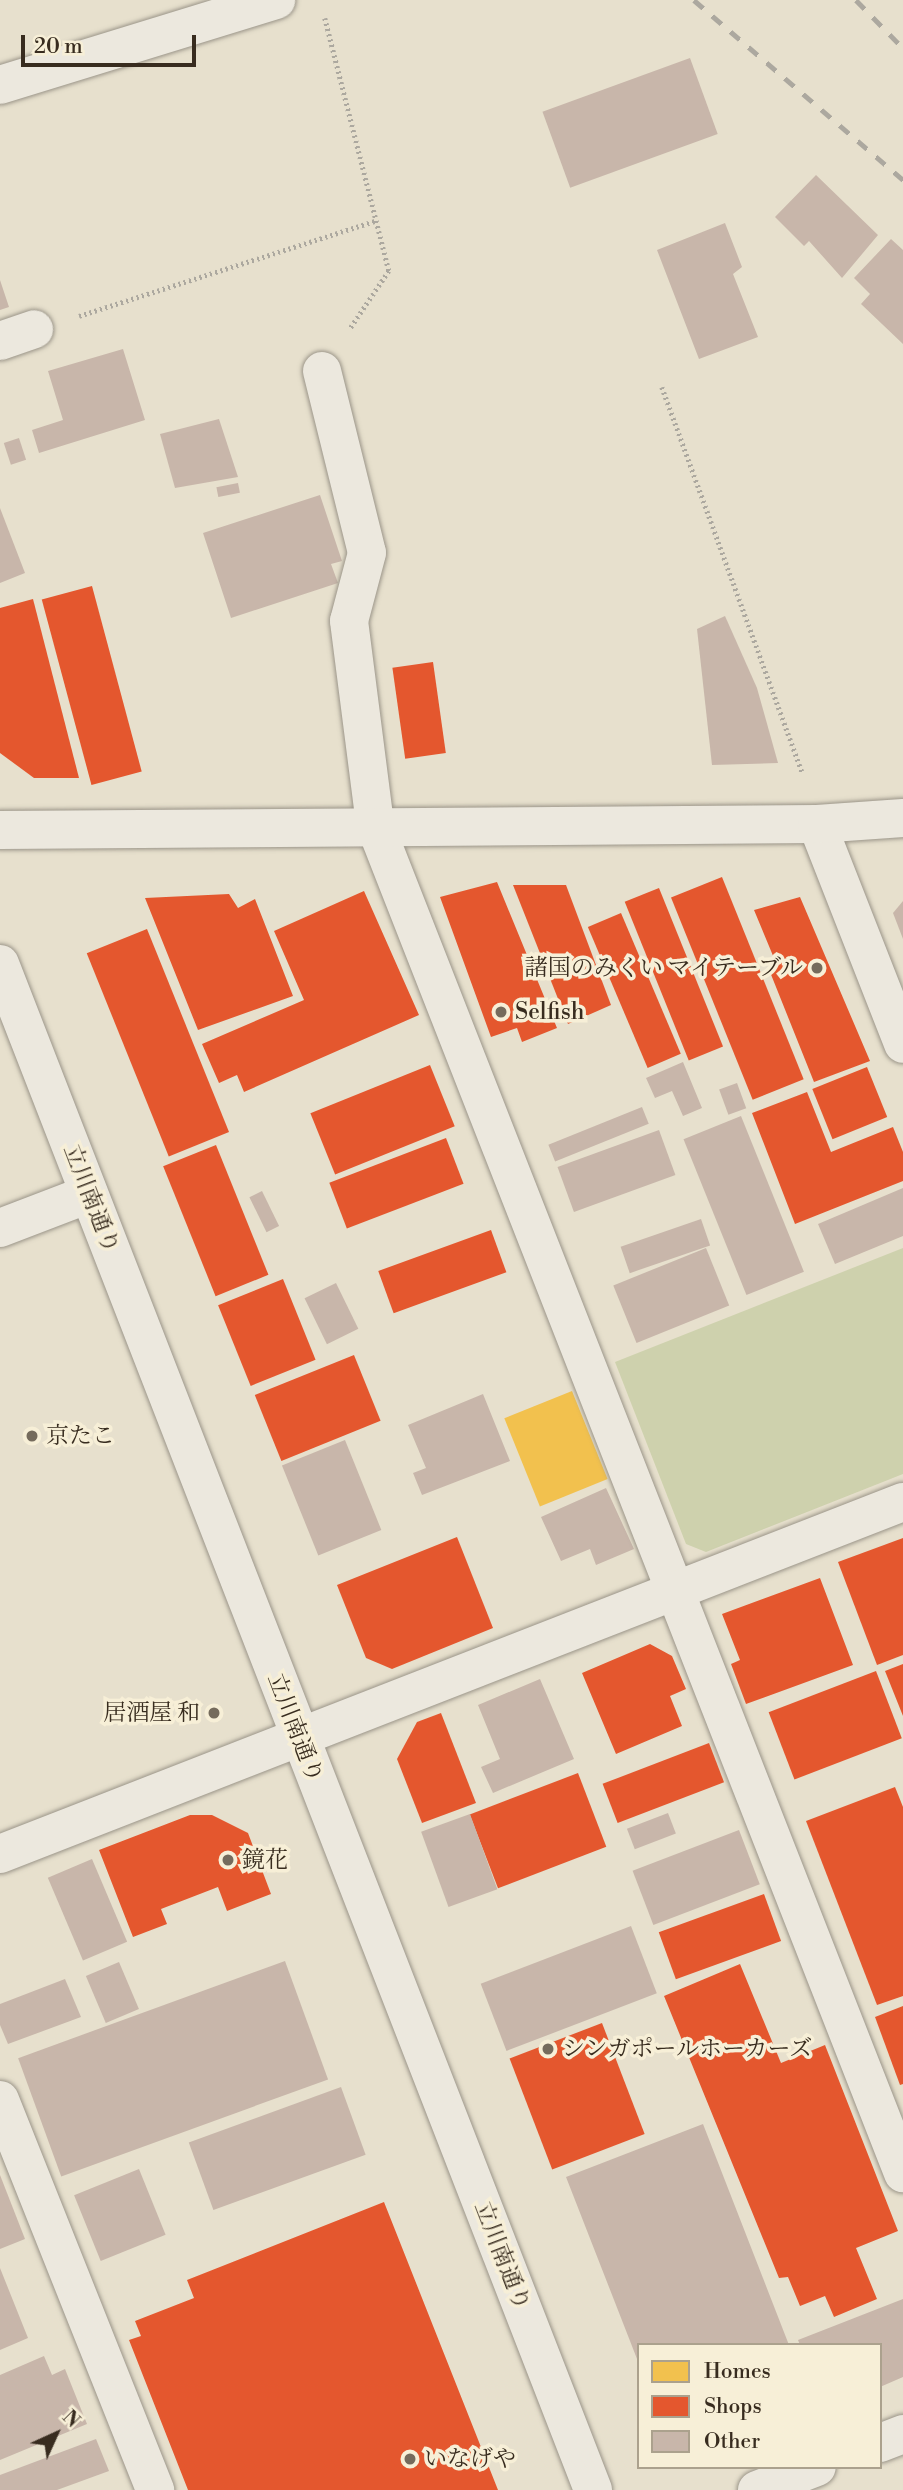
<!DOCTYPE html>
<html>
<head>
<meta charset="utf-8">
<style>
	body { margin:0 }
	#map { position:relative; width:903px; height:2490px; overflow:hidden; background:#e7e0cd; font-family:"Libre Bodoni","Noto Serif JP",serif }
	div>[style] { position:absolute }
	.green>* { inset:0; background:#ced1ad }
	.homes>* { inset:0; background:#f2c14e; transform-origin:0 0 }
	.shops>* { inset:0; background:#e4572e; transform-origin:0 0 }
	.building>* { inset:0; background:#c8b6aa; transform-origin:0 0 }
	.path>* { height:4.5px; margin-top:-2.25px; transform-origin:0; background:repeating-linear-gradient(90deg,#aca89f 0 2px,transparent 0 5.5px) }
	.roads { filter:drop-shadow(0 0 2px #9b9589) drop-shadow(0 0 2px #9b9589) }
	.minor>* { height:38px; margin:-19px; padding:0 19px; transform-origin:19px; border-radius:19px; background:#ece8de }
	.rail>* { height:5px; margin-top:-2.5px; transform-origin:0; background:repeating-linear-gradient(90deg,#aca89f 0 12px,transparent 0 24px) }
	.dots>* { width:19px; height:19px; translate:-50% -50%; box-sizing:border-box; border:4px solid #f7efd7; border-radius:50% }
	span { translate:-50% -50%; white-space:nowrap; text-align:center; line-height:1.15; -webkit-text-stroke:7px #f7efd7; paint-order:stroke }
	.poi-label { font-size:23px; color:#382c1f }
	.right { translate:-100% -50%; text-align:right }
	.left { translate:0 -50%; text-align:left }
	.street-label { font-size:23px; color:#382c1f }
	.legend { position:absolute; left:637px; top:2343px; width:245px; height:126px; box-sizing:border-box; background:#f7efd7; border:2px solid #aba18d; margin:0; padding:9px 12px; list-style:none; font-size:21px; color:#382c1f }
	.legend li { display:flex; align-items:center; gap:14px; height:35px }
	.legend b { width:35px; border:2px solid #aba18d }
	.north { position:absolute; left:21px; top:2399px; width:70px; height:70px; -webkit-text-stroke:5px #f7efd7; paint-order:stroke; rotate:45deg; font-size:19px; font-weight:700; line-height:28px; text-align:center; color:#382c1f }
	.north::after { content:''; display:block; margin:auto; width:24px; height:32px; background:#382c1f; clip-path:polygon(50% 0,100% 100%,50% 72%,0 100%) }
	.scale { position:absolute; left:21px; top:35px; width:175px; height:32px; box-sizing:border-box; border:4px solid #382c1f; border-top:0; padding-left:9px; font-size:21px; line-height:24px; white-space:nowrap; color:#382c1f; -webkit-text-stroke:5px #f7efd7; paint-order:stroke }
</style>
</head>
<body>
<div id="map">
	<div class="green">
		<i style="clip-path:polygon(903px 1248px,903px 1474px,706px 1552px,686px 1544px,615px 1362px)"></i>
	</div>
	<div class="homes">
		<i style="left:572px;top:1391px;width:95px;height:73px;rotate:68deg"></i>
	</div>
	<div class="shops">
		<i style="left:92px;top:586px;width:192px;height:52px;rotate:75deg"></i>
		<i style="clip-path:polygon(33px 599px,79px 778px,34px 778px,0 753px,0 608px)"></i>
		<i style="left:433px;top:662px;width:92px;height:41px;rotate:82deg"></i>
		<i style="left:722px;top:877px;width:218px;height:55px;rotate:68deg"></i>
		<i style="clip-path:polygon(497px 882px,557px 1028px,522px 1042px,517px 1028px,491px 1037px,440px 897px)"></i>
		<i style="clip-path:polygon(513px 885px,566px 885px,611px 1005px,568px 1024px)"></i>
		<i style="left:659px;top:888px;width:171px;height:37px;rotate:68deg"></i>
		<i style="clip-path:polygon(364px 891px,419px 1015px,244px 1092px,237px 1075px,219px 1083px,202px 1044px,304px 1000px,274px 931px)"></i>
		<i style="clip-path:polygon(229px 894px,238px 908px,255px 899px,293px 996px,198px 1030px,145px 898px)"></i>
		<i style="clip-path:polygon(800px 897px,870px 1061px,814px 1082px,768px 967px,776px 963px,754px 910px)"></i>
		<i style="left:621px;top:913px;width:153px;height:36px;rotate:67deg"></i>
		<i style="left:147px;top:929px;width:219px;height:65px;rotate:68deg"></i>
		<i style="left:430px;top:1065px;width:66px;height:129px;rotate:68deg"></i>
		<i style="left:867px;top:1067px;width:54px;height:59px;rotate:68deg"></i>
		<i style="clip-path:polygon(807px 1092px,831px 1152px,893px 1127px,903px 1152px,903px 1181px,795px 1224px,752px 1113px)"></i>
		<i style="left:446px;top:1138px;width:49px;height:125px;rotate:69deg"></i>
		<i style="left:216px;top:1145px;width:140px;height:57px;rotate:68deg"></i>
		<i style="left:491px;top:1230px;width:45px;height:120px;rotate:70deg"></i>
		<i style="left:283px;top:1279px;width:87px;height:70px;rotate:68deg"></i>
		<i style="left:354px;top:1355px;width:71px;height:107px;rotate:68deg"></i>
		<i style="clip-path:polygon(457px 1537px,493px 1628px,392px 1669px,366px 1658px,337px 1585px)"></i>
		<i style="clip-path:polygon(903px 1538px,903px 1655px,877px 1665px,838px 1562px)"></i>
		<i style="clip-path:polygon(820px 1578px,853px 1665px,746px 1704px,731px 1664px,740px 1660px,722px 1614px)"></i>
		<i style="clip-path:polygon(650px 1644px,672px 1656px,686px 1689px,670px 1696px,682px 1726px,616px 1754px,582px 1673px)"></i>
		<i style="clip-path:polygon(903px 1664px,903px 1716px,885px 1671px)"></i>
		<i style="left:876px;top:1671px;width:72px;height:115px;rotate:69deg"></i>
		<i style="clip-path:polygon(441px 1713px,476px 1803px,422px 1823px,397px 1759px,417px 1722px)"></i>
		<i style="left:709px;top:1743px;width:42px;height:114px;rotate:69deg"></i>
		<i style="left:578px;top:1773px;width:79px;height:116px;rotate:69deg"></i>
		<i style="clip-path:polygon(895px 1787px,903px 1807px,903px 1996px,877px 2005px,806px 1821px)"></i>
		<i style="clip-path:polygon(190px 1815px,212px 1815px,248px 1833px,271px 1894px,227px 1911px,218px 1887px,161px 1909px,167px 1924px,133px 1937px,99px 1850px)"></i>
		<i style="left:764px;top:1894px;width:50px;height:112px;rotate:70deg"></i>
		<i style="clip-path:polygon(740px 1964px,781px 2063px,825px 2045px,898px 2231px,856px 2248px,877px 2299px,834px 2317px,825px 2296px,800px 2306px,788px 2277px,779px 2278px,664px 1996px)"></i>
		<i style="clip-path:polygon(903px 2006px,903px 2084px,900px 2085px,875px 2017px)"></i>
		<i style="left:602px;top:2023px;width:119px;height:99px;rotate:69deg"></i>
		<i style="clip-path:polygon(384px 2202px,498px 2490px,188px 2490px,129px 2340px,141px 2336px,135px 2321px,194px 2298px,187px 2280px)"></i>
	</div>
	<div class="building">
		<i style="left:690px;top:58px;width:81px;height:157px;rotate:70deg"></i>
		<i style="clip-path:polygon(816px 175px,878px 235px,842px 278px,809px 241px,804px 246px,775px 217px)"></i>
		<i style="clip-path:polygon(725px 223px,742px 267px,733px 274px,758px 337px,699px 359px,657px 250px)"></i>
		<i style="clip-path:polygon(891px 239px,903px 250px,903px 344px,861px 304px,870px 294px,854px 278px)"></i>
		<i style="clip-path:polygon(0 280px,9px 307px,0 310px)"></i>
		<i style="clip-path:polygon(123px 349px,145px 420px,39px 453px,32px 430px,63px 420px,48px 371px)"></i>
		<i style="clip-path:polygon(219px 419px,238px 477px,175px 488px,160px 434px)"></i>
		<i style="left:19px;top:438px;width:23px;height:16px;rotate:72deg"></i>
		<i style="left:238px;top:483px;width:10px;height:22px;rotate:79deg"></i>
		<i style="clip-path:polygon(320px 495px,342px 561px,331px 564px,338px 583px,231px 618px,203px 533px)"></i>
		<i style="clip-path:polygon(0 508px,25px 573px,0 583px)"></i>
		<i style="clip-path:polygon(725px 616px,757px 688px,778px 763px,712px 765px,697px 629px)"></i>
		<i style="clip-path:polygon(903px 901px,903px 939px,893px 913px)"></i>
		<i style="clip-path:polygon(683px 1062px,702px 1108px,683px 1116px,672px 1091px,655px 1098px,646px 1078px)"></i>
		<i style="left:737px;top:1083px;width:27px;height:19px;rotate:70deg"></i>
		<i style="left:642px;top:1107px;width:18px;height:101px;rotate:68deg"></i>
		<i style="left:741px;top:1116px;width:168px;height:62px;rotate:68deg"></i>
		<i style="left:659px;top:1130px;width:48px;height:108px;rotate:70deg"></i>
		<i style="clip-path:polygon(903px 1188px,903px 1236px,835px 1264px,818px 1224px)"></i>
		<i style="left:262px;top:1191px;width:39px;height:14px;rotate:64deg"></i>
		<i style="left:701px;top:1219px;width:28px;height:85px;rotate:71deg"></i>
		<i style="left:706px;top:1248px;width:62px;height:100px;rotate:68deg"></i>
		<i style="left:336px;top:1283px;width:51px;height:35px;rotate:64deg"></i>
		<i style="clip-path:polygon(483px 1394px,510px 1461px,422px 1495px,413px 1473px,426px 1468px,408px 1425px)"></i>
		<i style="left:345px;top:1440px;width:97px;height:68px;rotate:68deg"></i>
		<i style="clip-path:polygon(606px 1488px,634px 1549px,596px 1565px,590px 1549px,561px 1561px,541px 1517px)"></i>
		<i style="clip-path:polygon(540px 1679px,574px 1759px,493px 1793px,481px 1767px,500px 1759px,478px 1705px)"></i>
		<i style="left:668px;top:1813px;width:22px;height:44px;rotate:69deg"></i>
		<i style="left:470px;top:1814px;width:80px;height:52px;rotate:70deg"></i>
		<i style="left:739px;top:1830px;width:58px;height:114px;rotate:69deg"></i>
		<i style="left:92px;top:1859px;width:90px;height:48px;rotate:67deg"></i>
		<i style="left:631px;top:1926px;width:72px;height:161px;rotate:69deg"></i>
		<i style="left:285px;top:1961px;width:126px;height:284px;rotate:70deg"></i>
		<i style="left:119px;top:1962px;width:51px;height:36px;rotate:67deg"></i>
		<i style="clip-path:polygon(65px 1979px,81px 2017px,8px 2044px,0 2025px,0 2004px)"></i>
		<i style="left:341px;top:2087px;width:72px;height:162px;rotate:70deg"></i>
		<i style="clip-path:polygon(703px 2124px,789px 2345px,639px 2345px,639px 2364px,566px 2177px)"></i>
		<i style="left:139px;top:2169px;width:71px;height:70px;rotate:68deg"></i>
		<i style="clip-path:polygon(0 2175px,25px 2239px,0 2249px)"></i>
		<i style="clip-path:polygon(0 2268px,28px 2338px,0 2350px)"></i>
		<i style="clip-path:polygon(903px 2299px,903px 2377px,880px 2387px,880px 2345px,800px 2345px,798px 2340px)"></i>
		<i style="clip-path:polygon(44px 2356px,52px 2375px,65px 2369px,87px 2424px,0 2460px,0 2375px)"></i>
		<i style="clip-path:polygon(96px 2439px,109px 2471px,57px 2490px,0 2490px,0 2475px)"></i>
	</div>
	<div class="path">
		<i style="left:325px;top:18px;width:261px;rotate:75.8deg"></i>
		<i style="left:389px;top:271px;width:70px;rotate:123.9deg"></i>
		<i style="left:79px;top:316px;width:311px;rotate:-17.8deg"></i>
		<i style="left:662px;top:387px;width:412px;rotate:70deg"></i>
	</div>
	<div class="roads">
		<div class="minor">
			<i style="left:0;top:85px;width:289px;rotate:-17.1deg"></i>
			<i style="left:0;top:341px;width:36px;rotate:-19deg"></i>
			<i style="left:322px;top:371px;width:187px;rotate:76.1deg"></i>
			<i style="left:367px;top:553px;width:70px;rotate:104.8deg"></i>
			<i style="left:349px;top:621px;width:206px;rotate:82.7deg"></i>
			<i style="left:375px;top:825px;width:1448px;rotate:68.61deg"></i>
			<i style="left:817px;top:824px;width:236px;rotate:68.6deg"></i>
			<i style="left:0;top:830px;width:817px;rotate:-0.42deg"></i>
			<i style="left:817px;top:824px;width:86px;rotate:-4deg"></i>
			<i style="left:0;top:964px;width:1637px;rotate:68.76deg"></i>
			<i style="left:0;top:1228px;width:95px;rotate:-20.9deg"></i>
			<i style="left:0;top:1854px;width:969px;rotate:-21.3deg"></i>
			<i style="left:0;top:2100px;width:420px;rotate:68.3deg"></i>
			<i style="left:880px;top:2443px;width:25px;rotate:-21deg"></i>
			<i style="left:757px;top:2490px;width:64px;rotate:-21deg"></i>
		</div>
	</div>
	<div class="rail">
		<i style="left:694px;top:0;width:276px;rotate:40.7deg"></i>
		<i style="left:856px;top:0;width:67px;rotate:45.6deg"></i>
	</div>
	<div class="dots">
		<i style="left:817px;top:968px;background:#756b5c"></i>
		<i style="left:501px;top:1012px;background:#756b5c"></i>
		<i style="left:32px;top:1436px;background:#756b5c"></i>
		<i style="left:214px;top:1713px;background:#756b5c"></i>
		<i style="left:228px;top:1860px;background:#756b5c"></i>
		<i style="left:548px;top:2049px;background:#756b5c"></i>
		<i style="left:410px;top:2459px;background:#756b5c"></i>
	</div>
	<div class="poi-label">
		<span class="right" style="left:803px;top:968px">諸国のみくい マイテーブル</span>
		<span class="left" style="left:515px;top:1012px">Selfish</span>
		<span class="left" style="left:46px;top:1436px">京たこ</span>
		<span class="right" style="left:200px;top:1713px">居酒屋 和</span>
		<span class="left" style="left:242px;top:1860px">鏡花</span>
		<span class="left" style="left:562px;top:2049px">シンガポールホーカーズ</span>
		<span class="left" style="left:424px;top:2459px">いなげや</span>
	</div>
	<div class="street-label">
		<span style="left:91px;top:1199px;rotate:69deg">立川南通り</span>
		<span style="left:295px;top:1728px;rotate:69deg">立川南通り</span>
		<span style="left:502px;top:2256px;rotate:69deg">立川南通り</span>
	</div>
	<ul class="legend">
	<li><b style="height:19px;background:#f2c14e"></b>Homes</li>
	<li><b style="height:19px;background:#e4572e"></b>Shops</li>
	<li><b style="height:19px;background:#c8b6aa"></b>Other</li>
	</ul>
	<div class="north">N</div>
	<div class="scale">20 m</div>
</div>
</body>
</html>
